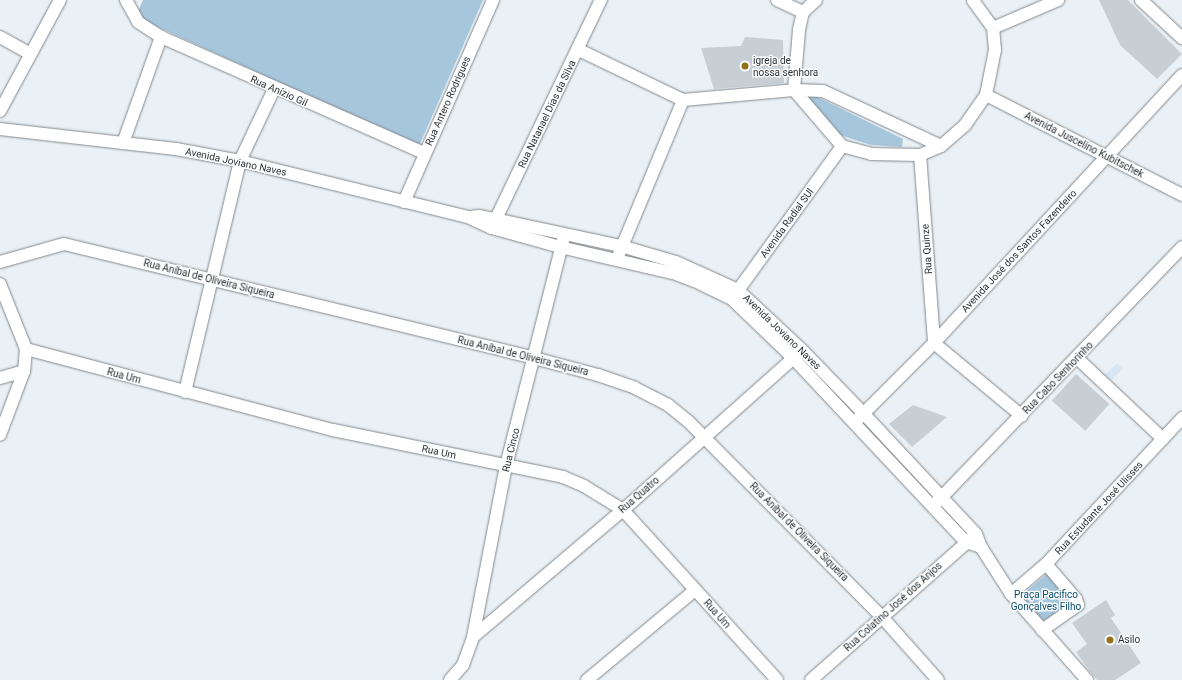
<!DOCTYPE html>
<html>
<head>
<meta charset="utf-8">
<style>
	body { margin:0 }
	#map { position:relative; width:1182px; height:680px; overflow:hidden; background:#e9f1f6; font-family:Roboto,sans-serif }
	div>[style] { position:absolute }
	.built>* { inset:0; background:#d8e7f1; transform-origin:0 0 }
	.green>* { inset:0; background:#a6c6dc; transform-origin:0 0 }
	.building>* { inset:0; background:#c7cfd4; transform-origin:0 0 }
	.roads { filter:drop-shadow(0 0 1px #82898e) drop-shadow(0 0 1px #82898e) }
	.minor>* { height:12px; margin:-6px; padding:0 6px; transform-origin:6px; border-radius:6px; background:#fff }
	.dots>* { width:11px; height:11px; translate:-50% -50%; box-sizing:border-box; border:2px solid #fbfdfe; border-radius:50% }
	span { translate:-50% -50%; white-space:nowrap; text-align:center; line-height:1.15; -webkit-text-stroke:3px #fbfdfe; paint-order:stroke }
	.poi-label { font-size:10px; color:#2e3133 }
	.left { translate:0 -50%; text-align:left }
	.street-label { font-size:10px; color:#2e3133 }
	.park-label { font-size:10px; color:#0b4d6e }
</style>
</head>
<body>
<div id="map">
	<div class="built">
		<i style="left:1117px;top:363px;width:8px;height:17px;rotate:45deg"></i>
	</div>
	<div class="green">
		<i style="clip-path:polygon(143px 0,483px 0,419px 146px,136px 17px)"></i>
		<i style="clip-path:polygon(809px 93px,903px 139px,902px 147px,871px 145px,840px 135px,807px 96px)"></i>
		<i style="left:1048px;top:573px;width:40px;height:38px;rotate:50deg"></i>
	</div>
	<div class="building">
		<i style="clip-path:polygon(1099px 0,1128px 0,1182px 54px,1157px 79px,1120px 45px)"></i>
		<i style="clip-path:polygon(745px 37px,783px 40px,784px 83px,714px 89px,701px 48px,741px 46px)"></i>
		<i style="left:1076px;top:374px;width:45px;height:36px;rotate:42deg"></i>
		<i style="clip-path:polygon(913px 405px,947px 417px,912px 447px,889px 424px)"></i>
		<i style="clip-path:polygon(1106px 600px,1115px 615px,1111px 618px,1141px 663px,1115px 680px,1097px 680px,1088px 669px,1076px 652px,1087px 644px,1072px 623px)"></i>
	</div>
	<div class="roads">
		<div class="minor">
			<i style="left:126px;top:0;width:25px;rotate:61deg"></i>
			<i style="left:138px;top:22px;width:27px;rotate:33deg"></i>
			<i style="left:161px;top:37px;width:287px;rotate:23.8deg"></i>
			<i style="left:777px;top:0;width:29px;rotate:25deg"></i>
			<i style="left:816px;top:0;width:18px;rotate:137deg"></i>
			<i style="left:803px;top:12px;width:18px;rotate:103deg"></i>
			<i style="left:799px;top:30px;width:60px;rotate:94.8deg"></i>
			<i style="left:794px;top:90px;width:29px;rotate:2deg"></i>
			<i style="left:823px;top:91px;width:130px;rotate:25deg"></i>
			<i style="left:941px;top:146px;width:32px;rotate:-41deg"></i>
			<i style="left:965px;top:125px;width:37px;rotate:-55deg"></i>
			<i style="left:986px;top:95px;width:46px;rotate:-78.7deg"></i>
			<i style="left:995px;top:50px;width:22px;rotate:-95deg"></i>
			<i style="left:993px;top:28px;width:34px;rotate:-126deg"></i>
			<i style="left:1141px;top:0;width:56px;rotate:42.8deg"></i>
			<i style="left:993px;top:28px;width:71px;rotate:-23.3deg"></i>
			<i style="left:0;top:37px;width:35px;rotate:29deg"></i>
			<i style="left:579px;top:50px;width:115px;rotate:25.7deg"></i>
			<i style="left:683px;top:100px;width:111px;rotate:-5.1deg"></i>
			<i style="left:794px;top:90px;width:74px;rotate:49.4deg"></i>
			<i style="left:842px;top:146px;width:30px;rotate:15deg"></i>
			<i style="left:871px;top:154px;width:49px;rotate:1.2deg"></i>
			<i style="left:920px;top:155px;width:23px;rotate:-23deg"></i>
			<i style="left:986px;top:95px;width:220px;rotate:27deg"></i>
			<i style="left:0;top:111px;width:126px;rotate:-61.6deg"></i>
			<i style="left:0;top:129px;width:177px;rotate:6.5deg"></i>
			<i style="left:176px;top:149px;width:65px;rotate:10.6deg"></i>
			<i style="left:240px;top:161px;width:235px;rotate:13.8deg"></i>
			<i style="left:468px;top:217px;width:26px;rotate:25deg"></i>
			<i style="left:492px;top:228px;width:71px;rotate:15.6deg"></i>
			<i style="left:560px;top:247px;width:116px;rotate:13deg"></i>
			<i style="left:673px;top:273px;width:30px;rotate:21deg"></i>
			<i style="left:701px;top:284px;width:34px;rotate:26deg"></i>
			<i style="left:732px;top:299px;width:85px;rotate:44deg"></i>
			<i style="left:793px;top:358px;width:253px;rotate:46.8deg"></i>
			<i style="left:966px;top:542px;width:16px;rotate:18deg"></i>
			<i style="left:123px;top:143px;width:113px;rotate:-70.3deg"></i>
			<i style="left:920px;top:155px;width:189px;rotate:85.7deg"></i>
			<i style="left:934px;top:343px;width:114px;rotate:39.7deg"></i>
			<i style="left:404px;top:202px;width:221px;rotate:-66.2deg"></i>
			<i style="left:470px;top:217px;width:9px;rotate:-6deg"></i>
			<i style="left:479px;top:216px;width:16px;rotate:11deg"></i>
			<i style="left:495px;top:219px;width:129px;rotate:12.1deg"></i>
			<i style="left:621px;top:246px;width:57px;rotate:16.2deg"></i>
			<i style="left:676px;top:262px;width:68px;rotate:24.3deg"></i>
			<i style="left:738px;top:290px;width:88px;rotate:43.2deg"></i>
			<i style="left:802px;top:350px;width:89px;rotate:45.9deg"></i>
			<i style="left:864px;top:414px;width:164px;rotate:47deg"></i>
			<i style="left:976px;top:534px;width:14px;rotate:69deg"></i>
			<i style="left:981px;top:547px;width:56px;rotate:57.4deg"></i>
			<i style="left:1011px;top:594px;width:115px;rotate:48.5deg"></i>
			<i style="left:493px;top:225px;width:250px;rotate:-64.4deg"></i>
			<i style="left:619px;top:254px;width:167px;rotate:-67.4deg"></i>
			<i style="left:0;top:262px;width:66px;rotate:-15.7deg"></i>
			<i style="left:64px;top:244px;width:484px;rotate:13.6deg"></i>
			<i style="left:534px;top:358px;width:66px;rotate:14.9deg"></i>
			<i style="left:598px;top:375px;width:39px;rotate:19deg"></i>
			<i style="left:635px;top:388px;width:37px;rotate:27deg"></i>
			<i style="left:668px;top:405px;width:26px;rotate:39deg"></i>
			<i style="left:688px;top:421px;width:276px;rotate:45.3deg"></i>
			<i style="left:882px;top:617px;width:84px;rotate:48.4deg"></i>
			<i style="left:0;top:284px;width:70px;rotate:68.2deg"></i>
			<i style="left:26px;top:349px;width:22px;rotate:95deg"></i>
			<i style="left:24px;top:371px;width:68px;rotate:110.6deg"></i>
			<i style="left:734px;top:296px;width:185px;rotate:-54.2deg"></i>
			<i style="left:26px;top:349px;width:318px;rotate:14.8deg"></i>
			<i style="left:333px;top:430px;width:235px;rotate:11.5deg"></i>
			<i style="left:563px;top:477px;width:23px;rotate:23deg"></i>
			<i style="left:584px;top:486px;width:46px;rotate:31.6deg"></i>
			<i style="left:623px;top:510px;width:229px;rotate:47.8deg"></i>
			<i style="left:1077px;top:358px;width:118px;rotate:43.3deg"></i>
			<i style="left:0;top:378px;width:25px;rotate:-16deg"></i>
			<i style="left:185px;top:392px;width:237px;rotate:-76.6deg"></i>
			<i style="left:240px;top:161px;width:80px;rotate:-64.7deg"></i>
			<i style="left:858px;top:419px;width:107px;rotate:-45deg"></i>
			<i style="left:934px;top:343px;width:365px;rotate:-47.2deg"></i>
			<i style="left:936px;top:503px;width:355px;rotate:-46.1deg"></i>
			<i style="left:1011px;top:594px;width:46px;rotate:-40.6deg"></i>
			<i style="left:1046px;top:564px;width:200px;rotate:-47deg"></i>
			<i style="left:1042px;top:630px;width:44px;rotate:-34.8deg"></i>
			<i style="left:1078px;top:605px;width:6px;rotate:-108deg"></i>
			<i style="left:1076px;top:599px;width:46px;rotate:-130.6deg"></i>
			<i style="left:473px;top:637px;width:197px;rotate:-40.3deg"></i>
			<i style="left:623px;top:510px;width:234px;rotate:-41.7deg"></i>
			<i style="left:450px;top:680px;width:20px;rotate:-49deg"></i>
			<i style="left:463px;top:665px;width:30px;rotate:-70deg"></i>
			<i style="left:473px;top:637px;width:174px;rotate:-79.1deg"></i>
			<i style="left:506px;top:466px;width:233px;rotate:-75.8deg"></i>
			<i style="left:587px;top:680px;width:141px;rotate:-39.8deg"></i>
			<i style="left:811px;top:680px;width:215px;rotate:-41.4deg"></i>
		</div>
	</div>
	<div class="dots">
		<i style="left:745px;top:66px;background:#927218"></i>
		<i style="left:1110px;top:640px;background:#927218"></i>
	</div>
	<div class="poi-label">
		<span class="left" style="left:753px;top:66px">igreja de<br>nossa senhora</span>
		<span class="left" style="left:1118px;top:640px">Asilo</span>
	</div>
	<div class="street-label">
		<span style="left:279px;top:91px;rotate:24deg">Rua Anízio Gil</span>
		<span style="left:448px;top:101px;rotate:-66deg">Rua Antero Rodrigues</span>
		<span style="left:547px;top:114px;rotate:-64deg">Rua Natanael Dias da Silva</span>
		<span style="left:1084px;top:145px;rotate:27deg">Avenida Juscelino Kubitschek</span>
		<span style="left:236px;top:162px;rotate:12deg">Avenida Joviano Naves</span>
		<span style="left:787px;top:223px;rotate:-54deg">Avenida Radial SUl</span>
		<span style="left:927px;top:249px;rotate:-94deg">Rua Quinze</span>
		<span style="left:1019px;top:251px;rotate:-47deg">Avenida José dos Santos Fazendeiro</span>
		<span style="left:209px;top:279px;rotate:14deg">Rua Aníbal de Oliveira Siqueira</span>
		<span style="left:782px;top:332px;rotate:44deg">Avenida Joviano Naves</span>
		<span style="left:523px;top:356px;rotate:14deg">Rua Aníbal de Oliveira Siqueira</span>
		<span style="left:124px;top:376px;rotate:15deg">Rua Um</span>
		<span style="left:1058px;top:378px;rotate:-46deg">Rua Cabo Senhorinho</span>
		<span style="left:511px;top:450px;rotate:-76deg">Rua Cinco</span>
		<span style="left:439px;top:452px;rotate:12deg">Rua Um</span>
		<span style="left:639px;top:495px;rotate:-41deg">Rua Quatro</span>
		<span style="left:1099px;top:508px;rotate:-47deg">Rua Estudante José Ulisses</span>
		<span style="left:799px;top:532px;rotate:45deg">Rua Aníbal de Oliveira Siqueira</span>
		<span style="left:893px;top:607px;rotate:-42deg">Rua Colatino José dos Anjos</span>
		<span style="left:717px;top:614px;rotate:48deg">Rua Um</span>
	</div>
	<div class="park-label">
		<span style="left:1046px;top:600px">Praça Pacifico<br>Gonçalves Filho</span>
	</div>
</div>
</body>
</html>
